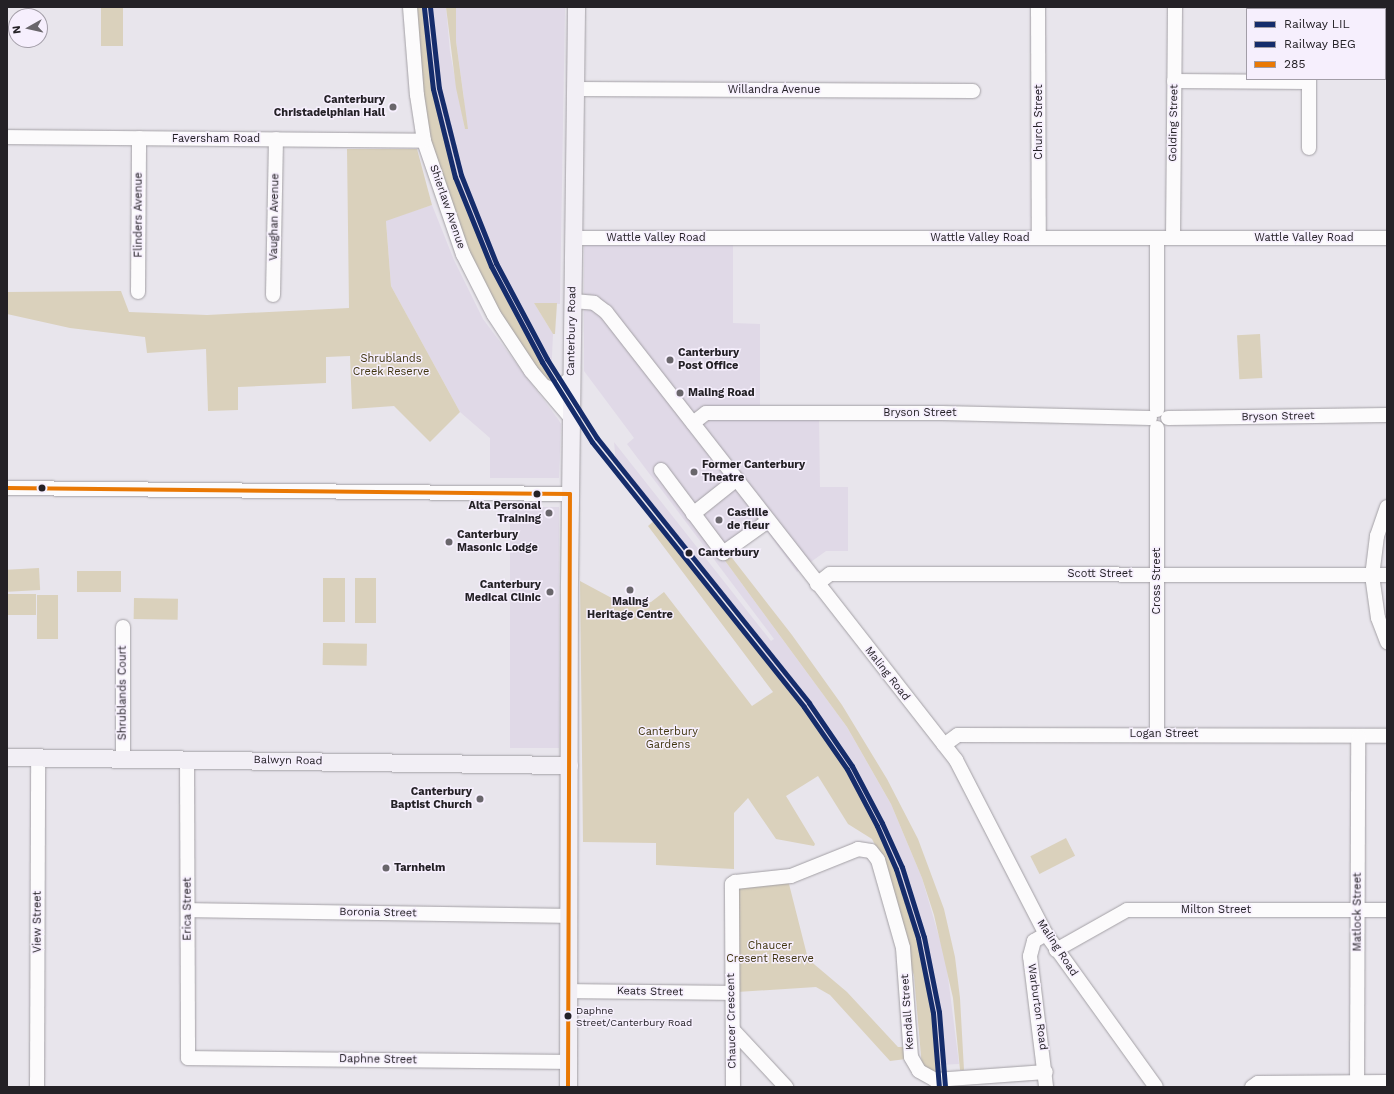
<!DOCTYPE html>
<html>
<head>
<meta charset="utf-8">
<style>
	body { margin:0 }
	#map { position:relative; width:1394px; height:1094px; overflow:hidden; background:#e8e5ec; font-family:"Work Sans",sans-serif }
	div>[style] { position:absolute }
	.built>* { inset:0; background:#e0d9e7; transform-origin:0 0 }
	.green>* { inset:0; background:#dad1bc; transform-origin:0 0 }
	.roads { filter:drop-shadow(0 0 1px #a3a0a5) drop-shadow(0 0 1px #a3a0a5) }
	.minor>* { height:14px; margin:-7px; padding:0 7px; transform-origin:7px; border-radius:7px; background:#fcfbfc }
	.major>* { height:17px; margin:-8.5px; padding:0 8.5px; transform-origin:8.5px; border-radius:8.5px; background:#f2eff5 }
	.bus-1>* { height:4px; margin:-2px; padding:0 2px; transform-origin:2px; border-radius:2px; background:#e97804 }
	.rail-1>* { height:5px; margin:-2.5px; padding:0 2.5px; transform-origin:2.5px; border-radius:2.5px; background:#152c6b }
	.rail-2>* { height:5px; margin:-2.5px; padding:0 2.5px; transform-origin:2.5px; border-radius:2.5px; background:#152c6b }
	.dots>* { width:11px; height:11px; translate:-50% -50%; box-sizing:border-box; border:2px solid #f6effd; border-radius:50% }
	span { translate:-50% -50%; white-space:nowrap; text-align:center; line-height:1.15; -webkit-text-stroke:3px #f6effd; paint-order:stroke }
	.bus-label { font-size:10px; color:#242126 }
	.left { translate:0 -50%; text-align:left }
	.street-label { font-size:11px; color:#242126 }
	.poi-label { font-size:11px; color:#242126; font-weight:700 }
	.right { translate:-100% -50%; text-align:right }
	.park-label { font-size:11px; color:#40350f }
	.stop-label { font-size:11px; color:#242126; font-weight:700 }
	.frame { position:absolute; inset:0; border:8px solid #242126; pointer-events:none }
	.legend { position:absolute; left:1246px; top:8px; width:140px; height:72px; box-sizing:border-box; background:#f6effd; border:1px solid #a29da7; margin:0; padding:5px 7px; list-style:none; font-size:12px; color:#242126 }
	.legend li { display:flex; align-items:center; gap:8px; height:20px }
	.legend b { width:20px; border:1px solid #a29da7 }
	.north { position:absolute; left:8px; top:8px; width:40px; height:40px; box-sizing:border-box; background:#f6effd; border:1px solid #a29da7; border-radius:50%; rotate:262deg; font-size:11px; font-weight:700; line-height:16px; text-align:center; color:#242126 }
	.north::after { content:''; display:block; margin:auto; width:14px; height:18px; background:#69666b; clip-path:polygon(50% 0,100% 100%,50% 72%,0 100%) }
</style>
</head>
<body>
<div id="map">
	<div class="built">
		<i style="clip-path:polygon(425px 7px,446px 7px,450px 52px,465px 129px,464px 99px,456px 41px,456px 7px,565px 7px,560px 304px,534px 303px,553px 334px,551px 378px,495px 277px,463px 203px,450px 162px,434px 92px)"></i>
		<i style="clip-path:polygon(432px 205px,454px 260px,483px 319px,558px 419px,561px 424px,559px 478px,490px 478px,490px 438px,460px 412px,391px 286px,386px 220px)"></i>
		<i style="clip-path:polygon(584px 241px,733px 242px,733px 323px,760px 324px,760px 415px,819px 415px,820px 487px,848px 487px,848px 551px,826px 551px,797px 572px,764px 527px,723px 558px,847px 727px,891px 804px,922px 878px,946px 961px,959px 1064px,939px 1065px,931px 988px,900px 878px,789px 688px,761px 651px,764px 649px,616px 463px,614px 442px,771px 641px,774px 639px,627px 444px,634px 438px,584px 371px)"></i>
		<i style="left:510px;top:507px;width:49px;height:241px"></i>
	</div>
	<div class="green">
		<i style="left:101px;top:7px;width:22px;height:39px"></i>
		<i style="clip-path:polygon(415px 7px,425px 7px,434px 92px,450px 162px,463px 203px,495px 277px,517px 320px,551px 378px,553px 376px,553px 384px,547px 384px,494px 304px,461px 236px,427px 133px)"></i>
		<i style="clip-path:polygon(446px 7px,456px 7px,456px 41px,468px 129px,465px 129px,456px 88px)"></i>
		<i style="clip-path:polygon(347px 149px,417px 149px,432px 205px,386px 221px,391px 286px,460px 412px,430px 442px,394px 406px,352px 409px,350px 356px,326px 357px,326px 383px,238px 387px,238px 410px,208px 411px,206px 349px,147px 353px,145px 337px,70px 328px,7px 314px,7px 292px,121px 291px,129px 312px,207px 315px,349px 308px)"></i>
		<i style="clip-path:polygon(534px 303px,557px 303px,555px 334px,553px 334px)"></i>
		<i style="left:1260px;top:334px;width:44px;height:23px;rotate:87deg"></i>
		<i style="clip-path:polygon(656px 519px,820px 726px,865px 799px,900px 878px,917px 930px,931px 988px,939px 1074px,922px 1067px,914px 976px,880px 855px,872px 839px,848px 824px,818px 776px,786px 796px,815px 844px,814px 846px,776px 839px,748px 798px,734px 813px,734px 869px,656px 865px,656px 843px,583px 842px,580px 581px,621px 603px,651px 602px,664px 592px,752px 706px,773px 692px,648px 526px)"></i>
		<i style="clip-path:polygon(729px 554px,792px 635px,842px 705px,887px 779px,918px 839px,944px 909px,955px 957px,960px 998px,964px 1070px,960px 1070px,953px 998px,934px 915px,922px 878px,891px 804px,847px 727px,723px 558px)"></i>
		<i style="left:39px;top:568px;width:22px;height:32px;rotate:87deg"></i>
		<i style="left:77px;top:571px;width:44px;height:21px"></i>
		<i style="left:323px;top:578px;width:22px;height:44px"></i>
		<i style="left:355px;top:578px;width:21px;height:45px"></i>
		<i style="left:7px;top:594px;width:29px;height:21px"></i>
		<i style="left:37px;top:595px;width:21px;height:44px"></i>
		<i style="left:134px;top:598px;width:44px;height:21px;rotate:1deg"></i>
		<i style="left:323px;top:643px;width:44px;height:22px;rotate:1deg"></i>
		<i style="left:1066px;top:838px;width:20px;height:40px;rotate:63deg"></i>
		<i style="clip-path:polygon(788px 880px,808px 959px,847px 992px,898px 1047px,905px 1047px,906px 1059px,890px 1061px,830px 995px,816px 987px,737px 992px,737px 889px)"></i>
	</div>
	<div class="roads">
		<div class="minor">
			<i style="left:410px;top:7px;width:88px;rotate:85.5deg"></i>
			<i style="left:417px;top:95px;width:47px;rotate:81.3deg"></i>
			<i style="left:424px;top:141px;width:120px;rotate:71deg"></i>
			<i style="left:463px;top:254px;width:68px;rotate:63.1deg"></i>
			<i style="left:494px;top:315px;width:67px;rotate:56.5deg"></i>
			<i style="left:531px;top:371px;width:62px;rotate:49.6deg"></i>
			<i style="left:1038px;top:7px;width:230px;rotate:89.8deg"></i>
			<i style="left:1310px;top:9px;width:2px;rotate:-90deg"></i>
			<i style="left:1174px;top:81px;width:135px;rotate:0.4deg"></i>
			<i style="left:575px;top:89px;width:398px;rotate:0.3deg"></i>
			<i style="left:7px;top:137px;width:417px;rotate:0.5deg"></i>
			<i style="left:1309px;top:148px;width:69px;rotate:-90deg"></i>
			<i style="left:573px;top:238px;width:814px"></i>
			<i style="left:1173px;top:238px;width:231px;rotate:-89.5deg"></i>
			<i style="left:138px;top:292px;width:154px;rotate:-89.6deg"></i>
			<i style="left:273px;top:295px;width:156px;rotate:-88.9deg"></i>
			<i style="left:573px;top:301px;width:21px;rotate:5deg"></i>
			<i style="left:594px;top:303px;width:15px;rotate:37deg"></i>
			<i style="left:606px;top:312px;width:569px;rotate:52deg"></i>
			<i style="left:956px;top:760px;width:196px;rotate:62.7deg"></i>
			<i style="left:1046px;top:934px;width:188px;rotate:54.3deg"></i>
			<i style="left:544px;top:386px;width:11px;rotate:22deg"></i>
			<i style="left:554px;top:390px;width:5px;rotate:-22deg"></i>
			<i style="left:559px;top:388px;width:17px;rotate:-40deg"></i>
			<i style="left:1157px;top:410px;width:172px;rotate:-90deg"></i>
			<i style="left:1168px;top:418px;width:219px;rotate:-0.8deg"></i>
			<i style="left:693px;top:423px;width:16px;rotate:-38deg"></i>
			<i style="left:706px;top:413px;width:236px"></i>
			<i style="left:942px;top:413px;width:208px;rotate:1.4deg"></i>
			<i style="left:661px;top:470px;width:104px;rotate:53.2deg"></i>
			<i style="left:723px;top:553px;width:55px;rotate:-35.4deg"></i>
			<i style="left:7px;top:488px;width:563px;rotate:0.61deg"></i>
			<i style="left:1387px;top:507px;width:31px;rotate:109deg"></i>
			<i style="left:1377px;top:536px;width:39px;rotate:97deg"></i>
			<i style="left:1372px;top:575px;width:43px;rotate:82.1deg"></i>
			<i style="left:1378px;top:618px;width:26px;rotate:69deg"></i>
			<i style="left:693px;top:514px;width:56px;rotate:-38.5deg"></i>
			<i style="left:817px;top:584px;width:16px;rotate:-38deg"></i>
			<i style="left:830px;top:574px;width:557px;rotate:0.1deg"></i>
			<i style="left:1157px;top:734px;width:306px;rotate:-90deg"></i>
			<i style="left:944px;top:745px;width:17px;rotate:-36deg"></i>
			<i style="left:958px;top:735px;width:429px;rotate:0.1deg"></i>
			<i style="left:123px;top:758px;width:131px;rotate:-90deg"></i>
			<i style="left:187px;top:759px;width:299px;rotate:89.8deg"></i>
			<i style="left:188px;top:1058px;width:380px;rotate:0.6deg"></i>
			<i style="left:188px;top:910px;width:380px;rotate:0.9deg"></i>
			<i style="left:1046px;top:934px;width:14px;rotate:150deg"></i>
			<i style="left:1034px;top:941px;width:16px;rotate:105deg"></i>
			<i style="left:1030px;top:956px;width:132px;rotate:83deg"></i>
			<i style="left:1056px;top:950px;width:81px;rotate:-29.4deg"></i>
			<i style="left:1127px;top:910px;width:260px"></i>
			<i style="left:568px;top:991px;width:164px;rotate:0.7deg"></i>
			<i style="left:733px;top:1030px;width:78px;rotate:47.1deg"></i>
			<i style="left:37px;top:1087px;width:330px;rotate:-89.8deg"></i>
			<i style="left:733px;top:1087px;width:203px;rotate:-90.3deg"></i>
			<i style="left:732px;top:884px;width:4px;rotate:-34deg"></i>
			<i style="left:735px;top:882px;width:56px;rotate:-6.1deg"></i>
			<i style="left:791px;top:876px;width:72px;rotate:-21.9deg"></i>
			<i style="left:858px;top:849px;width:13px;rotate:9deg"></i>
			<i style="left:871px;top:851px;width:11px;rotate:52deg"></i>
			<i style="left:878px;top:860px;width:91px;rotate:74.1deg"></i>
			<i style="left:903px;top:948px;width:109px;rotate:85.8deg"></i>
			<i style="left:911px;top:1057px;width:16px;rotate:60deg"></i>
			<i style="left:919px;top:1071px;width:18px;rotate:29deg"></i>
			<i style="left:935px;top:1080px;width:111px;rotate:-4.1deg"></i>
			<i style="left:1252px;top:1087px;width:7px;rotate:-34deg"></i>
			<i style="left:1258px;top:1083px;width:129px;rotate:-0.4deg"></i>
			<i style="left:1357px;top:1087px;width:350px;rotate:-89.8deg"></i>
		</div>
		<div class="major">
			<i style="left:7px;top:757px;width:562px;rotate:0.82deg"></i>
			<i style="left:568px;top:1087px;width:504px;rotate:-89.89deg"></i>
			<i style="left:569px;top:583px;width:576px;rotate:-89.3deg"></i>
		</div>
	</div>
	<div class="bus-1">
		<i style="left:7px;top:488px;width:563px;rotate:0.61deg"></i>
		<i style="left:568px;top:1087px;width:593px;rotate:-89.81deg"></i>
	</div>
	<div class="rail-1">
		<i style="left:430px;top:7px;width:81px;rotate:83.7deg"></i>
		<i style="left:439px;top:88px;width:90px;rotate:75.8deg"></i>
		<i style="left:461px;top:175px;width:95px;rotate:68.3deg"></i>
		<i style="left:496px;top:263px;width:109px;rotate:62deg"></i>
		<i style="left:547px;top:359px;width:93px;rotate:57.7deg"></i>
		<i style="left:597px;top:438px;width:339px;rotate:51.3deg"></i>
		<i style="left:809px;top:703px;width:76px;rotate:55.7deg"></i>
		<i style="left:852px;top:766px;width:64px;rotate:62.2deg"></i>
		<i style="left:882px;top:823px;width:48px;rotate:65.6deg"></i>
		<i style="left:902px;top:867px;width:73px;rotate:72.6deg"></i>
		<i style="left:924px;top:937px;width:76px;rotate:78.7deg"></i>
		<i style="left:939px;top:1012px;width:75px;rotate:85.4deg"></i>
	</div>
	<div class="rail-2">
		<i style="left:424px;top:8px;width:81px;rotate:83.7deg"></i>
		<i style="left:433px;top:89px;width:91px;rotate:76deg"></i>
		<i style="left:455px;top:177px;width:96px;rotate:68deg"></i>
		<i style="left:491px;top:266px;width:109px;rotate:62deg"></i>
		<i style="left:542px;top:362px;width:94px;rotate:58deg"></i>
		<i style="left:592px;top:442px;width:339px;rotate:51.3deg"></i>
		<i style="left:804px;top:707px;width:75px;rotate:55.3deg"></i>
		<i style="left:847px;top:769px;width:64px;rotate:62.2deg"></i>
		<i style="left:877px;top:826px;width:47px;rotate:66.2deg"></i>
		<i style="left:896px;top:869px;width:72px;rotate:72.3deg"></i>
		<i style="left:918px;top:938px;width:76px;rotate:78.7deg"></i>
		<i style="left:933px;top:1013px;width:74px;rotate:85.4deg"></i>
	</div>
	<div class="dots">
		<i style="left:393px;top:107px;background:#69666b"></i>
		<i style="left:670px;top:360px;background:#69666b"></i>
		<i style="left:680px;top:393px;background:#69666b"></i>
		<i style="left:694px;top:472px;background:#69666b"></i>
		<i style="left:42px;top:488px;background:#242126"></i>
		<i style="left:537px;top:494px;background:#242126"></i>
		<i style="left:549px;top:513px;background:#69666b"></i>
		<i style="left:719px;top:520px;background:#69666b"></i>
		<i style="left:449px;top:542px;background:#69666b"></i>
		<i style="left:689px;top:553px;background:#242126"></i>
		<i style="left:630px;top:590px;background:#69666b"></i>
		<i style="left:550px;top:592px;background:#69666b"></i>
		<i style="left:480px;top:799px;background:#69666b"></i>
		<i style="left:386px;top:868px;background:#69666b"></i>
		<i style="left:568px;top:1016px;background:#242126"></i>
	</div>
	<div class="bus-label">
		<span class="left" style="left:576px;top:1016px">Daphne<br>Street/Canterbury Road</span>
	</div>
	<div class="street-label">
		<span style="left:774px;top:90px">Willandra Avenue</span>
		<span style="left:1039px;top:122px;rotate:-90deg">Church Street</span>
		<span style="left:1174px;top:123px;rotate:-89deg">Golding Street</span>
		<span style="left:216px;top:139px">Faversham Road</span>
		<span style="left:447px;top:207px;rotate:71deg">Shierlaw Avenue</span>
		<span style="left:139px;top:215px;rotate:-90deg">Flinders Avenue</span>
		<span style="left:275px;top:217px;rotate:-89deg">Vaughan Avenue</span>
		<span style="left:656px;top:238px">Wattle Valley Road</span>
		<span style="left:980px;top:238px">Wattle Valley Road</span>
		<span style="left:1304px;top:238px">Wattle Valley Road</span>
		<span style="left:572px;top:331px;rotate:-89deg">Canterbury Road</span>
		<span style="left:920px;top:413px">Bryson Street</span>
		<span style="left:1278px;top:417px;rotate:-1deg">Bryson Street</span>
		<span style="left:1100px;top:574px">Scott Street</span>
		<span style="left:1157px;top:581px;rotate:-90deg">Cross Street</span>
		<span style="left:887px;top:674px;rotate:52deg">Maling Road</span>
		<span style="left:123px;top:693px;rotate:-90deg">Shrublands Court</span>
		<span style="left:1164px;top:734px">Logan Street</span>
		<span style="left:288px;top:761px;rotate:1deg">Balwyn Road</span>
		<span style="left:188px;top:909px;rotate:-90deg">Erica Street</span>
		<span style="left:1216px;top:910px">Milton Street</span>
		<span style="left:1358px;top:912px;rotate:-90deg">Matlock Street</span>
		<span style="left:378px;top:913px;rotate:1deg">Boronia Street</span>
		<span style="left:38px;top:922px;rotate:-90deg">View Street</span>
		<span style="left:1057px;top:948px;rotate:57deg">Maling Road</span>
		<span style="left:650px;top:992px;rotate:1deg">Keats Street</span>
		<span style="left:1037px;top:1007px;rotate:82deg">Warburton Road</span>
		<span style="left:908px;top:1012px;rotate:-94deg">Kendall Street</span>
		<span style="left:732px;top:1021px;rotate:-91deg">Chaucer Crescent</span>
		<span style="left:378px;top:1060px;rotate:1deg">Daphne Street</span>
	</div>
	<div class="poi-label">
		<span class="right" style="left:385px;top:107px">Canterbury<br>Christadelphian Hall</span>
		<span class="left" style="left:678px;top:360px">Canterbury<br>Post Office</span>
		<span class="left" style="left:688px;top:393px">Maling Road</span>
		<span class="left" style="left:702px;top:472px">Former Canterbury<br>Theatre</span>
		<span class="right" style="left:541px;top:513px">Alta Personal<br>Training</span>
		<span class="left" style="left:727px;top:520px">Castille<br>de fleur</span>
		<span class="left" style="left:457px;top:542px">Canterbury<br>Masonic Lodge</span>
		<span class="right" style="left:541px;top:592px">Canterbury<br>Medical Clinic</span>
		<span style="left:630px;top:609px">Maling<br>Heritage Centre</span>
		<span class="right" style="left:472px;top:799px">Canterbury<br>Baptist Church</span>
		<span class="left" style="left:394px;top:868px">Tarnhelm</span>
	</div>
	<div class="park-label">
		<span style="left:391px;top:366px">Shrublands<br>Creek Reserve</span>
		<span style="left:668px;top:739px">Canterbury<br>Gardens</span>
		<span style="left:770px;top:953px">Chaucer<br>Cresent Reserve</span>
	</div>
	<div class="stop-label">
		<span class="left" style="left:698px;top:553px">Canterbury</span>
	</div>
	<div class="frame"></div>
	<ul class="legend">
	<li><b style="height:5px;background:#152c6b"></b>Railway LIL</li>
	<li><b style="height:5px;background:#152c6b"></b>Railway BEG</li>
	<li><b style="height:5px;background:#e97804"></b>285</li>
	</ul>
	<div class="north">N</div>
</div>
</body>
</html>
